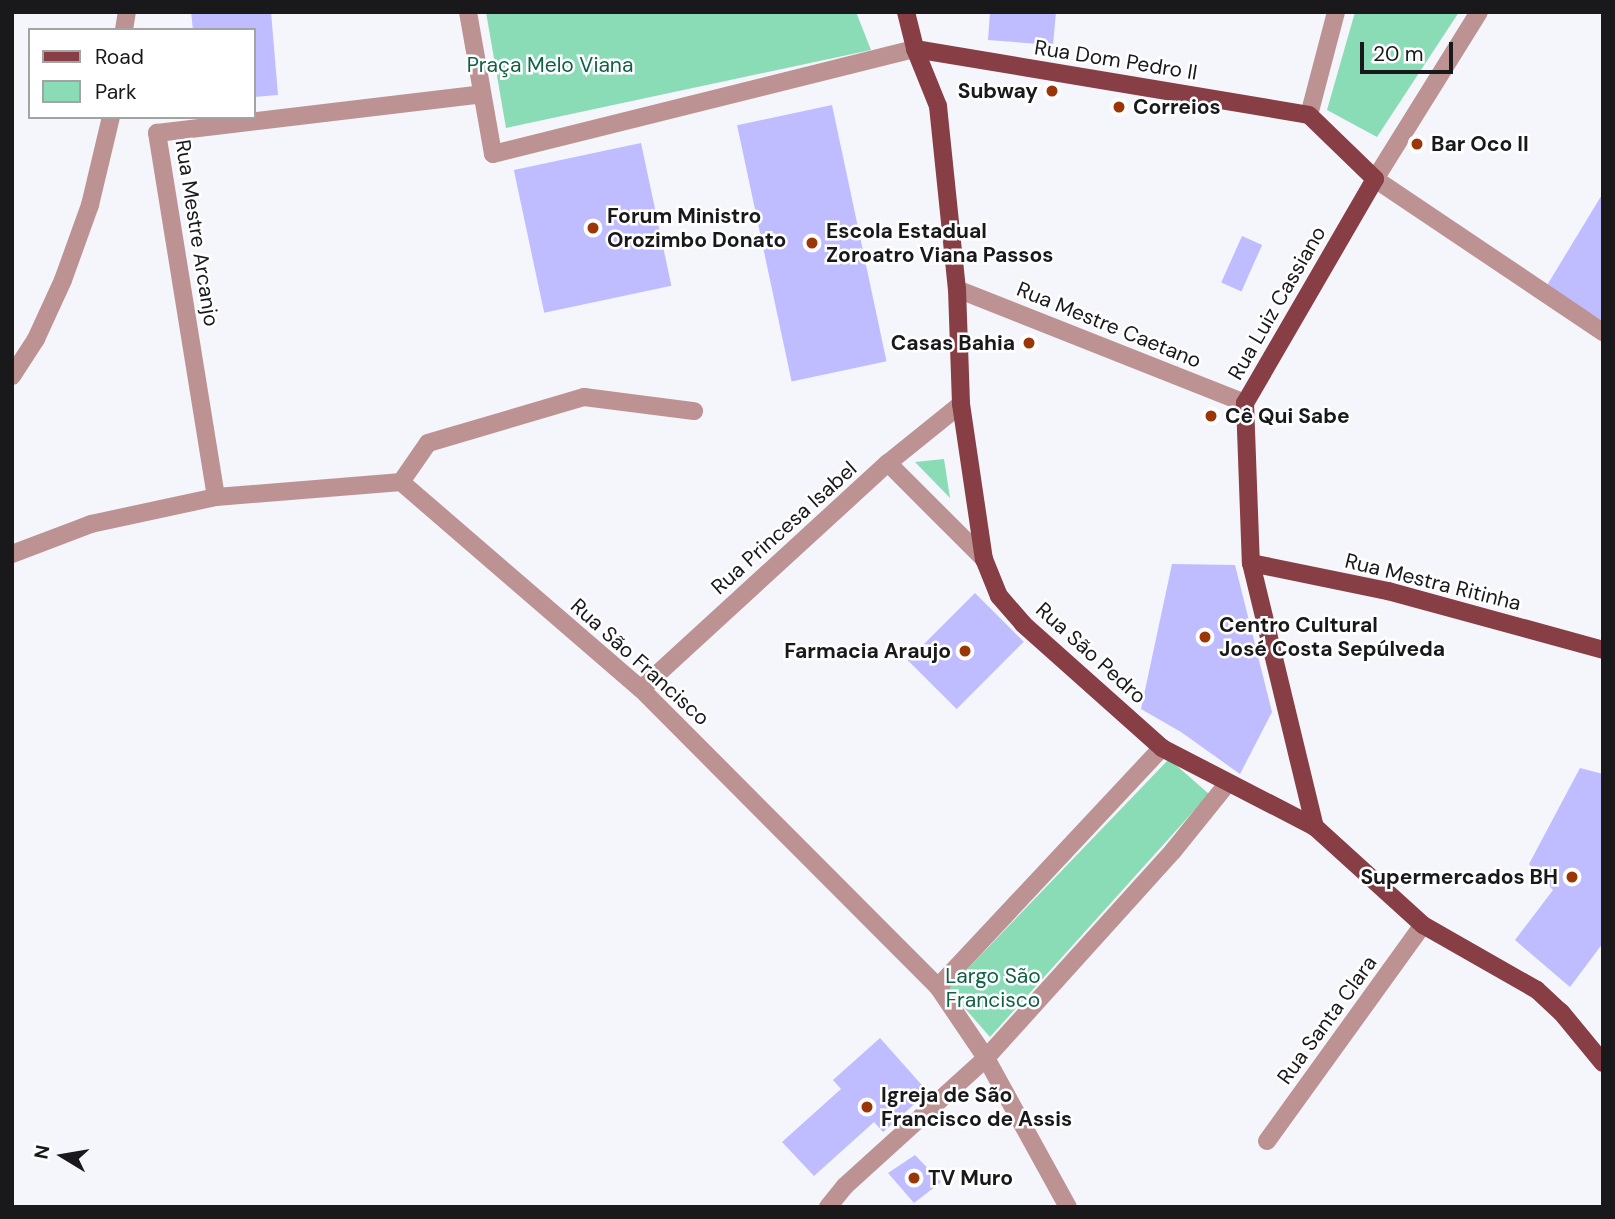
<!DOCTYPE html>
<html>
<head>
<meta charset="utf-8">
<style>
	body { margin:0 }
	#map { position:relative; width:1615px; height:1219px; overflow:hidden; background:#f5f5fc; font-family:"DM Sans",sans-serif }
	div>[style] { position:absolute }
	.green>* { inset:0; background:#8adcb7 }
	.building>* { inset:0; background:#bfbcff; transform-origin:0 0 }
	.minor>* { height:18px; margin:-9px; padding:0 9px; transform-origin:9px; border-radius:9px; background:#bd9293 }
	.major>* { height:18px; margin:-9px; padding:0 9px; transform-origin:9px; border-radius:9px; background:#873e44 }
	.dots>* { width:19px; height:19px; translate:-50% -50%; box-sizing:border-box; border:4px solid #fff; border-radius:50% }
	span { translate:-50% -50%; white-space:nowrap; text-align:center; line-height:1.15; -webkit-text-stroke:5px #fff; paint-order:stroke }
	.street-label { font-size:21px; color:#19191c }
	.park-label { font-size:21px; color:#0f6145 }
	.poi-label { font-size:21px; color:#19191c; font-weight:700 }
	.right { translate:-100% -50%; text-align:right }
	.left { translate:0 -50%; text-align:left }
	.frame { position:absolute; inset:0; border:14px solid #19191c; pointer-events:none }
	.legend { position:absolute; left:28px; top:28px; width:228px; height:91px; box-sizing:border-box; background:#fff; border:2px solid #a3a3a4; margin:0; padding:9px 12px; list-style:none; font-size:21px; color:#19191c }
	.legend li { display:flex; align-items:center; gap:14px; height:35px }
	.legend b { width:35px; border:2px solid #a3a3a4 }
	.north { position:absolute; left:28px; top:1121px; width:70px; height:70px; -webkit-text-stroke:5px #fff; paint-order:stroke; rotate:281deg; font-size:19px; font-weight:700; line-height:28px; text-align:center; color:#19191c }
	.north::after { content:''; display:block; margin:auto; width:24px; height:32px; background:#19191c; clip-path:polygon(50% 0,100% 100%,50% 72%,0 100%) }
	.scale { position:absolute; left:1360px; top:42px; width:93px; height:32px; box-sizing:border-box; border:4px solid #19191c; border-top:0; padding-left:9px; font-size:21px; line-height:24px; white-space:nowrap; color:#19191c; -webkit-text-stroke:5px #fff; paint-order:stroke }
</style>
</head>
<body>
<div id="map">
	<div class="green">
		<i style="clip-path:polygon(486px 12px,856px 12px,871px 50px,506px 128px)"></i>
		<i style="clip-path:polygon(1355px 12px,1459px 12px,1377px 137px,1327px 110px)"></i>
		<i style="clip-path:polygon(944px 459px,950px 498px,915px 462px)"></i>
		<i style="clip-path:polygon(1169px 759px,1209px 794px,990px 1037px,948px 989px)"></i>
	</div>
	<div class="building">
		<i style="clip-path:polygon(191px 12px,271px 12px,278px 95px,254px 97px,254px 30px,193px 30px)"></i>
		<i style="clip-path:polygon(990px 12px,1056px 12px,1053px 45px,988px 40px)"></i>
		<i style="left:832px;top:105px;width:262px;height:97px;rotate:78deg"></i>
		<i style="left:641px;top:143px;width:146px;height:130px;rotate:78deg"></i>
		<i style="clip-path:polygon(1603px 193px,1603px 321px,1546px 287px)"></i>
		<i style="left:1242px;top:236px;width:22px;height:51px;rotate:24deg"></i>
		<i style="clip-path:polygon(1172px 564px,1235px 565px,1272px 712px,1240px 774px,1181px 732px,1141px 709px)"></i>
		<i style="left:975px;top:593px;width:69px;height:95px;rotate:45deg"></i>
		<i style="clip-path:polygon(1580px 768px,1603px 774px,1603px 943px,1570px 987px,1515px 940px,1553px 890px,1529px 864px)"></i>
		<i style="clip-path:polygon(880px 1038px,928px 1092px,883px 1132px,874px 1122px,814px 1176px,782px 1142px,841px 1089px,833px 1080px)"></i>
		<i style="clip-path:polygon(915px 1155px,941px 1182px,914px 1203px,888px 1173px)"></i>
	</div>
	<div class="minor">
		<i style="left:468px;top:12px;width:144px;rotate:80deg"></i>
		<i style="left:493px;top:154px;width:435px;rotate:-14deg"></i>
		<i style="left:1479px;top:12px;width:197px;rotate:121.9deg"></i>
		<i style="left:1375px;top:179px;width:275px;rotate:33.9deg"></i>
		<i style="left:124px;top:30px;width:18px;rotate:-81deg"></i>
		<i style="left:1309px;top:115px;width:106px;rotate:-75.3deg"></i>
		<i style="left:957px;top:289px;width:310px;rotate:21.6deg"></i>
		<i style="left:12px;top:376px;width:44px;rotate:-57deg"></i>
		<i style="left:36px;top:339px;width:65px;rotate:-65.4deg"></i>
		<i style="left:63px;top:280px;width:80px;rotate:-70.2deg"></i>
		<i style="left:90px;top:205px;width:90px;rotate:-76.6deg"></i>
		<i style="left:888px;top:463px;width:136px;rotate:45deg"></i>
		<i style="left:401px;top:482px;width:47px;rotate:-55.3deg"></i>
		<i style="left:428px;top:443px;width:163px;rotate:-16.4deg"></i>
		<i style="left:584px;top:397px;width:111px;rotate:7.3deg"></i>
		<i style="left:216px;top:497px;width:369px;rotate:-99.2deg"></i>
		<i style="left:157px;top:133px;width:327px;rotate:-6.8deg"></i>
		<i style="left:12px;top:554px;width:85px;rotate:-20.8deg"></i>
		<i style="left:91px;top:524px;width:128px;rotate:-12.2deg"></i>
		<i style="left:216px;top:497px;width:186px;rotate:-4.6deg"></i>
		<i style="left:401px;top:482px;width:317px;rotate:40.8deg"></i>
		<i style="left:641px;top:689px;width:421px;rotate:45.1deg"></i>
		<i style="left:938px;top:987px;width:86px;rotate:55.9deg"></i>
		<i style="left:986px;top:1058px;width:170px;rotate:61.2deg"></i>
		<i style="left:641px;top:689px;width:335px;rotate:-42.5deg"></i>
		<i style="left:888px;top:463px;width:94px;rotate:-38.9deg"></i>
		<i style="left:938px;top:987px;width:328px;rotate:-46.9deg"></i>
		<i style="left:1267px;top:1141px;width:266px;rotate:-54.2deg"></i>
		<i style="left:828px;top:1207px;width:27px;rotate:-51deg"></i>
		<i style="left:845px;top:1186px;width:190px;rotate:-42.2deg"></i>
		<i style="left:986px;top:1058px;width:279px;rotate:-47.9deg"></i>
		<i style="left:1173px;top:851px;width:86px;rotate:-51.1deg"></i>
	</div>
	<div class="major">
		<i style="left:906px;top:12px;width:38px;rotate:76deg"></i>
		<i style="left:915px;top:49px;width:61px;rotate:68deg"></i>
		<i style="left:938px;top:106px;width:184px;rotate:84.1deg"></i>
		<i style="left:957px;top:289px;width:115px;rotate:88deg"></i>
		<i style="left:961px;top:404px;width:157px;rotate:81.6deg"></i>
		<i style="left:984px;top:559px;width:40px;rotate:68deg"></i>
		<i style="left:999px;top:596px;width:37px;rotate:49deg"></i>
		<i style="left:1023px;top:624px;width:186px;rotate:41.7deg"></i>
		<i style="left:1162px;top:748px;width:172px;rotate:27.3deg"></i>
		<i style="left:1315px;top:827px;width:146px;rotate:42.2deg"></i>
		<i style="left:1423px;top:925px;width:131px;rotate:29.7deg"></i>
		<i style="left:1537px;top:990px;width:33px;rotate:43deg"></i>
		<i style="left:1561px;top:1012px;width:66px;rotate:50.5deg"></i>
		<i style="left:915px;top:49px;width:399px;rotate:9.5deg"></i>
		<i style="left:1309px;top:115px;width:92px;rotate:44.1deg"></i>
		<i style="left:1375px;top:179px;width:259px;rotate:120.1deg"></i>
		<i style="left:1245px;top:403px;width:160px;rotate:87.9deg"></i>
		<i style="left:1251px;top:563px;width:272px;rotate:76.4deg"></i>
		<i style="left:1251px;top:563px;width:140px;rotate:11.6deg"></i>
		<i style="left:1388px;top:591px;width:223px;rotate:15.3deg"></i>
	</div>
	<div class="dots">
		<i style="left:1052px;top:91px;background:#9b3609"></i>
		<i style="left:1119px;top:107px;background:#9b3609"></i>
		<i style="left:1417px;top:144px;background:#9b3609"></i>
		<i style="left:593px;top:228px;background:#9b3609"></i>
		<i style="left:812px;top:243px;background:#9b3609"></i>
		<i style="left:1029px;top:343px;background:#9b3609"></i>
		<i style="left:1211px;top:416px;background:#9b3609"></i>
		<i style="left:1205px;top:637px;background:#9b3609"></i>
		<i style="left:965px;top:651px;background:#9b3609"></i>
		<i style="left:1572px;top:877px;background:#9b3609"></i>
		<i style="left:867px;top:1107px;background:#9b3609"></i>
		<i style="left:914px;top:1178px;background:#9b3609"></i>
	</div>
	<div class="street-label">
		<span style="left:1116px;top:60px;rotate:9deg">Rua Dom Pedro II</span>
		<span style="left:197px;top:233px;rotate:81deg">Rua Mestre Arcanjo</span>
		<span style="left:1277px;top:303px;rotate:-60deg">Rua Luiz Cassiano</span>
		<span style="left:1109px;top:325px;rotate:22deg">Rua Mestre Caetano</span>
		<span style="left:784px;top:528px;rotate:-42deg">Rua Princesa Isabel</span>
		<span style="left:1433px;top:582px;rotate:14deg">Rua Mestra Ritinha</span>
		<span style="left:1091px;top:653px;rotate:42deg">Rua São Pedro</span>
		<span style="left:640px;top:662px;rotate:42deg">Rua São Francisco</span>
		<span style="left:1327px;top:1020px;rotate:-54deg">Rua Santa Clara</span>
	</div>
	<div class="park-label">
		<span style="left:550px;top:65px">Praça Melo Viana</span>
		<span style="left:993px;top:988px">Largo São<br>Francisco</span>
	</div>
	<div class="poi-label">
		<span class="right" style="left:1038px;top:91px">Subway</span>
		<span class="left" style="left:1133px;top:107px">Correios</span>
		<span class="left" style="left:1431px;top:144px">Bar Oco II</span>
		<span class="left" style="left:607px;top:228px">Forum Ministro<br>Orozimbo Donato</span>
		<span class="left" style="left:826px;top:243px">Escola Estadual<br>Zoroatro Viana Passos</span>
		<span class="right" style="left:1015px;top:343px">Casas Bahia</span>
		<span class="left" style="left:1225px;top:416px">Cê Qui Sabe</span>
		<span class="left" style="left:1219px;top:637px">Centro Cultural<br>José Costa Sepúlveda</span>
		<span class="right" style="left:951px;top:651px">Farmacia Araujo</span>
		<span class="right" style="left:1558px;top:877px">Supermercados BH</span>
		<span class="left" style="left:881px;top:1107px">Igreja de São<br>Francisco de Assis</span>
		<span class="left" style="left:928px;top:1178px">TV Muro</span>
	</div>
	<div class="frame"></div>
	<ul class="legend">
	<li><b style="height:9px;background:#873e44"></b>Road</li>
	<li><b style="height:19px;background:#8adcb7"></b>Park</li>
	</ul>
	<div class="north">N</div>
	<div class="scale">20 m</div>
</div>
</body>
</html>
